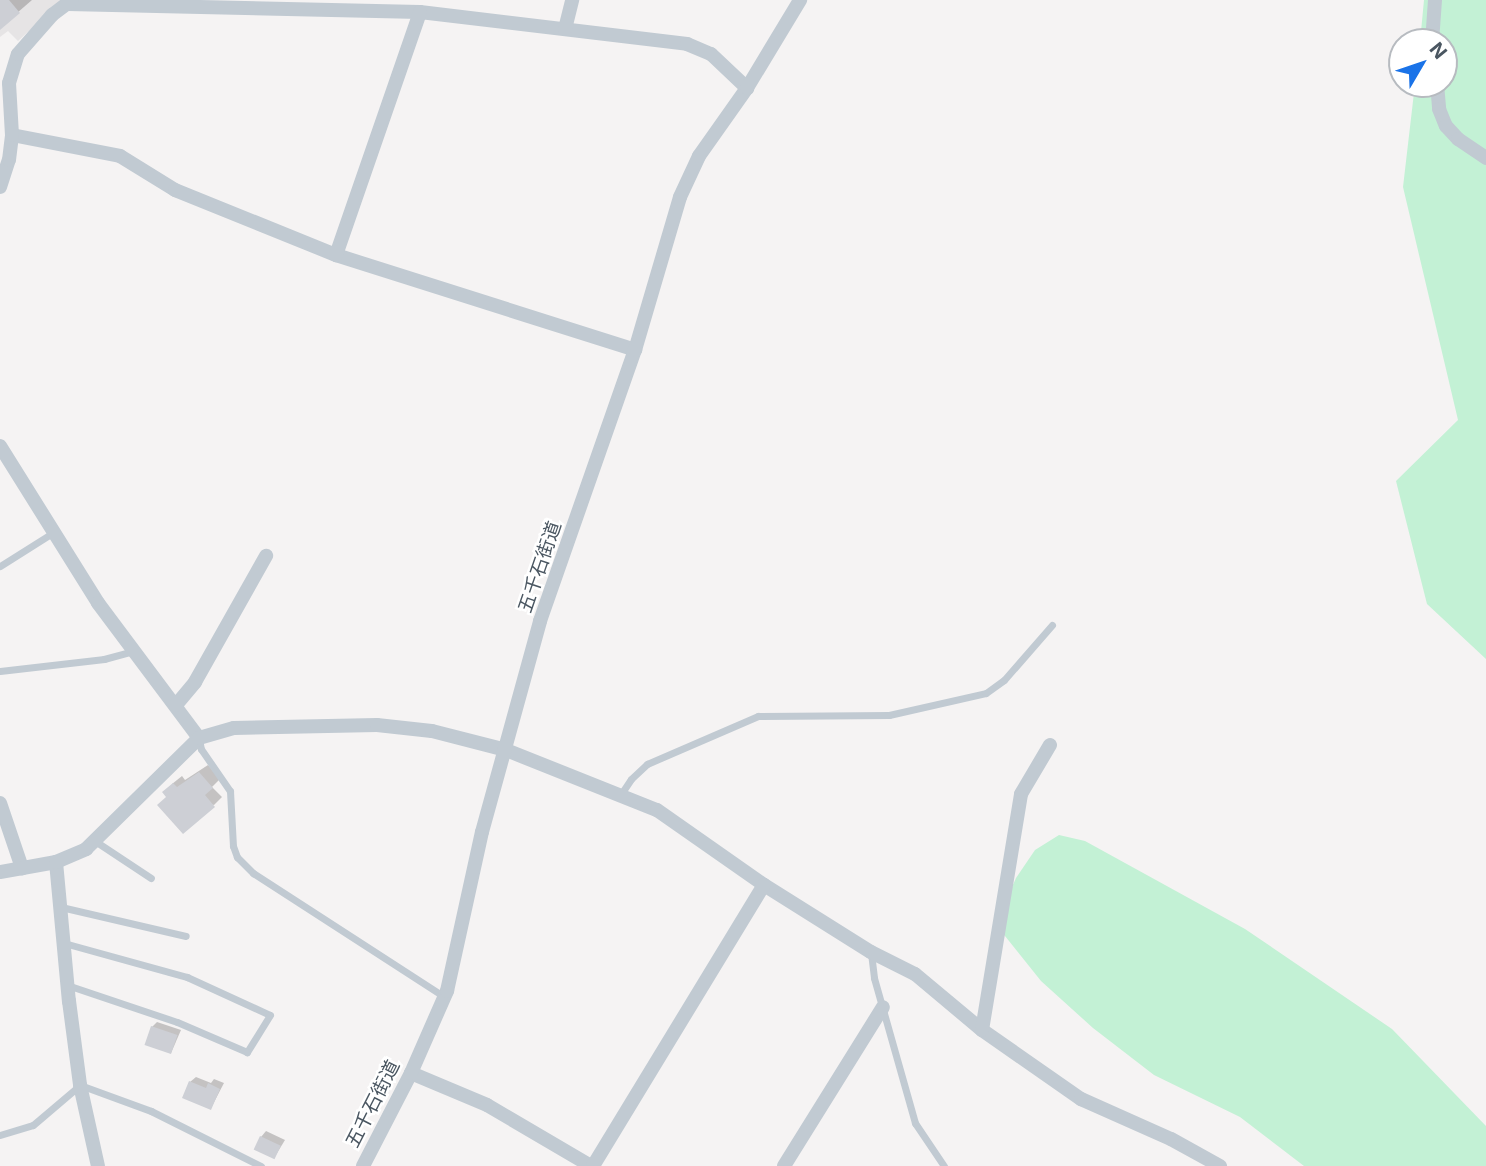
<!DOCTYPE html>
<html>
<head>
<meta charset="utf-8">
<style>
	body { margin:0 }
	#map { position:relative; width:1486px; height:1166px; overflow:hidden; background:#f5f3f3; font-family:Inter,"Noto Sans JP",sans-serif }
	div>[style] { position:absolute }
	.education>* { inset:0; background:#e6e4e5 }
	.green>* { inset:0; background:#c3f1d5 }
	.shadow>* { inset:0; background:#0003 }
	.building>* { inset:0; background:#cdcfd5; transform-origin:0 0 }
	.lane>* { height:7px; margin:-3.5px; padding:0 3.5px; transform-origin:3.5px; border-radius:3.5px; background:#c1cad2 }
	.street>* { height:14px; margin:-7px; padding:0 7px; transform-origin:7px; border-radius:7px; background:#c1cad2 }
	span { translate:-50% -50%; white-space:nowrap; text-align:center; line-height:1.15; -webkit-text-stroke:5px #fff; paint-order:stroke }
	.street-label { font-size:19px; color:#4a5661 }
	.north { position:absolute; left:1388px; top:28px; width:70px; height:70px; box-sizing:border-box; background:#fff; border:2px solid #b7bbc0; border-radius:50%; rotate:51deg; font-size:19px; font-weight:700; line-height:28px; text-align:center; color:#4a5661 }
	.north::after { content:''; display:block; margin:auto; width:24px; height:32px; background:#1a73e8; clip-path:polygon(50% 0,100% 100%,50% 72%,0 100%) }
</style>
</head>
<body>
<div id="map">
	<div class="education">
		<i style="clip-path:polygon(0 0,62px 0,18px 41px,8px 31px,0 37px)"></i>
	</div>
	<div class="green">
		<i style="clip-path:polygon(1424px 0,1486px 0,1486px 659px,1427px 604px,1396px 481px,1458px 420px,1403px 187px,1415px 84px,1444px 84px,1444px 42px,1420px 42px)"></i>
		<i style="clip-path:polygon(1059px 835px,1085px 841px,1245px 929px,1392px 1029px,1486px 1126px,1486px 1166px,1304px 1166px,1240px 1117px,1154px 1075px,1093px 1028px,1041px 981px,1001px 931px,1004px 905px,1016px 878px,1035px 850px)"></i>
	</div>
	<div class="shadow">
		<i style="clip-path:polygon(0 0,32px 0,2px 26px)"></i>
		<i style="clip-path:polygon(208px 765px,220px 779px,212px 787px,222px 797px,214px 805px,168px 796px,172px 784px,182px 776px,185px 780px)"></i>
		<i style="clip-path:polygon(157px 1022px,181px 1030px,171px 1053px,152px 1027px)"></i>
		<i style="clip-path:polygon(196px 1077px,211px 1083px,214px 1079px,224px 1083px,211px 1108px,190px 1082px)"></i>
		<i style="clip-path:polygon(266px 1131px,285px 1140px,274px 1158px,261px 1137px)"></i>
	</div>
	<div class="building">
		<i style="clip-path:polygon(0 0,9px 0,20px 13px,0 30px)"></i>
		<i style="clip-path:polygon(199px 772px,213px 788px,205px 795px,215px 807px,183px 834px,157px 805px,166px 797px,162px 792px,173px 783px,177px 787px)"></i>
		<i style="left:151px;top:1026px;width:28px;height:20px;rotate:19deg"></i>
		<i style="clip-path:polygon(189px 1081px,206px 1088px,208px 1083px,220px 1089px,211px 1110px,182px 1098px)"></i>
		<i style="left:260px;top:1136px;width:23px;height:15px;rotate:25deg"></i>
	</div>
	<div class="lane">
		<i style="left:0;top:566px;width:64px;rotate:-32.2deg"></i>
		<i style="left:0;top:671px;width:105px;rotate:-6.6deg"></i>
		<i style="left:104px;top:659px;width:30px;rotate:-15deg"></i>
		<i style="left:199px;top:739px;width:10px;rotate:79deg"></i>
		<i style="left:201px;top:749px;width:51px;rotate:55.4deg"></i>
		<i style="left:230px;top:791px;width:55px;rotate:86.9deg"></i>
		<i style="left:233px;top:846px;width:12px;rotate:70deg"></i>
		<i style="left:237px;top:857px;width:23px;rotate:45deg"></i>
		<i style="left:253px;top:873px;width:229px;rotate:32.9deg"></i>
		<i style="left:621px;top:794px;width:18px;rotate:-56deg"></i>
		<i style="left:631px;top:779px;width:22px;rotate:-43deg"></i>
		<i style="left:647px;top:764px;width:121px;rotate:-23.4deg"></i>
		<i style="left:758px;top:716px;width:131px;rotate:-0.4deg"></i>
		<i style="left:889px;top:715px;width:99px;rotate:-12.8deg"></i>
		<i style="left:986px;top:693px;width:22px;rotate:-36deg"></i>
		<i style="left:1004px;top:680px;width:73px;rotate:-48.9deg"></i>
		<i style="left:95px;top:841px;width:67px;rotate:33.5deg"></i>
		<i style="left:61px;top:907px;width:128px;rotate:13.1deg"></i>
		<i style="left:64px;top:943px;width:128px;rotate:15.5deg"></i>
		<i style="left:187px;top:977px;width:91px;rotate:24.6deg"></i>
		<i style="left:270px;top:1015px;width:44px;rotate:121.9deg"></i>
		<i style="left:247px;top:1052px;width:76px;rotate:-156.8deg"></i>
		<i style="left:177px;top:1022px;width:116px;rotate:-161.4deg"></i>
		<i style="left:871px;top:953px;width:25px;rotate:83deg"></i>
		<i style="left:874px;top:978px;width:151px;rotate:74.2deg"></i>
		<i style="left:915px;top:1123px;width:52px;rotate:56deg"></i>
		<i style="left:0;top:1135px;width:34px;rotate:-17deg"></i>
		<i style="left:33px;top:1125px;width:62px;rotate:-40.4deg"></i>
		<i style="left:80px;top:1085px;width:76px;rotate:20.1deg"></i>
		<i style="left:151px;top:1111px;width:123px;rotate:26.6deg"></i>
	</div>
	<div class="street">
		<i style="left:68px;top:4px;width:352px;rotate:1.3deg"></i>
		<i style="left:420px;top:12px;width:269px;rotate:6.8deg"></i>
		<i style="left:687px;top:44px;width:26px;rotate:23deg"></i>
		<i style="left:711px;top:54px;width:50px;rotate:43.4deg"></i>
		<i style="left:565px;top:29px;width:30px;rotate:-76deg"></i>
		<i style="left:1432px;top:42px;width:42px;rotate:-85.9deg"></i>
		<i style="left:1437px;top:84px;width:25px;rotate:85deg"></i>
		<i style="left:1439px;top:109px;width:18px;rotate:68deg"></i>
		<i style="left:1446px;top:126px;width:18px;rotate:47deg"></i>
		<i style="left:1458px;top:139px;width:34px;rotate:34deg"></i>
		<i style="left:12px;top:135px;width:110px;rotate:11deg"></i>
		<i style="left:120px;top:156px;width:65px;rotate:31.7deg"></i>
		<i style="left:175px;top:190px;width:174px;rotate:22deg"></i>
		<i style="left:336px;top:255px;width:314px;rotate:17.6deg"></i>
		<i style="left:0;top:187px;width:28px;rotate:-72deg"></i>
		<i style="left:9px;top:160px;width:25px;rotate:-83deg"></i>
		<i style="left:12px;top:135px;width:52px;rotate:-93.3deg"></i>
		<i style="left:9px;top:83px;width:30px;rotate:-73deg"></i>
		<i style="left:18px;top:54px;width:52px;rotate:-48.9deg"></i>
		<i style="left:52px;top:15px;width:25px;rotate:-37deg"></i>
		<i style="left:336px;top:255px;width:257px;rotate:-70.9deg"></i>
		<i style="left:0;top:446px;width:185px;rotate:58deg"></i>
		<i style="left:98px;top:603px;width:169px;rotate:53.2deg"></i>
		<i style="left:176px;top:705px;width:30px;rotate:-50deg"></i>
		<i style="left:195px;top:682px;width:145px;rotate:-60.6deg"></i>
		<i style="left:0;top:803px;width:69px;rotate:71.3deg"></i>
		<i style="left:56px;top:862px;width:140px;rotate:84.7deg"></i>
		<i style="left:69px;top:1001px;width:85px;rotate:82.5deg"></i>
		<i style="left:80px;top:1085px;width:83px;rotate:77.5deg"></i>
		<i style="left:0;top:872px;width:57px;rotate:-10.1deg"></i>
		<i style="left:56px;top:862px;width:33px;rotate:-23deg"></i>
		<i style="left:86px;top:849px;width:158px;rotate:-44.5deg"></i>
		<i style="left:199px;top:738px;width:36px;rotate:-16deg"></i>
		<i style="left:234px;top:728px;width:143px;rotate:-1.2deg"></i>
		<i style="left:377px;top:725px;width:55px;rotate:6.2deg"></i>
		<i style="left:432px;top:731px;width:76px;rotate:14.4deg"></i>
		<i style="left:506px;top:750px;width:162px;rotate:21.7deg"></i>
		<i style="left:657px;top:810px;width:131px;rotate:35deg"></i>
		<i style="left:764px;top:885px;width:126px;rotate:32.1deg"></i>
		<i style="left:871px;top:952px;width:49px;rotate:26.6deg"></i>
		<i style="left:915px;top:974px;width:87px;rotate:39.9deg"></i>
		<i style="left:982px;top:1030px;width:121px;rotate:34.9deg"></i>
		<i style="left:1081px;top:1099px;width:98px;rotate:24deg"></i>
		<i style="left:1171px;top:1139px;width:56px;rotate:28.9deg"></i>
		<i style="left:982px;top:1030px;width:239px;rotate:-80.6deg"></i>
		<i style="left:1021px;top:794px;width:57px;rotate:-59.4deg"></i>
		<i style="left:411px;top:1073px;width:82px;rotate:22.8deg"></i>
		<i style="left:487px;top:1105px;width:121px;rotate:30.4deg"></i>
		<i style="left:363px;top:1166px;width:105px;rotate:-62.7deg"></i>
		<i style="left:411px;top:1073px;width:90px;rotate:-66.3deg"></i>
		<i style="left:447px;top:991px;width:163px;rotate:-77.6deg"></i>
		<i style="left:482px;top:832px;width:219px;rotate:-74.6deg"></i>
		<i style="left:540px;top:621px;width:287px;rotate:-70.7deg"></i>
		<i style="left:635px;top:350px;width:159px;rotate:-73.6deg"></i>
		<i style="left:680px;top:197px;width:45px;rotate:-65.1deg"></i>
		<i style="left:699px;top:156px;width:83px;rotate:-54.8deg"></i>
		<i style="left:747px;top:88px;width:103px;rotate:-58.9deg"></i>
		<i style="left:593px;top:1166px;width:329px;rotate:-58.7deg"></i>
		<i style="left:784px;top:1166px;width:187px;rotate:-58.1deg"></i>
	</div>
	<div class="street-label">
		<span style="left:540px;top:567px;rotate:-71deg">五千石街道</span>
		<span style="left:373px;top:1104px;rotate:-63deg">五千石街道</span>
	</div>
	<div class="north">N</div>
</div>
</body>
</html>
